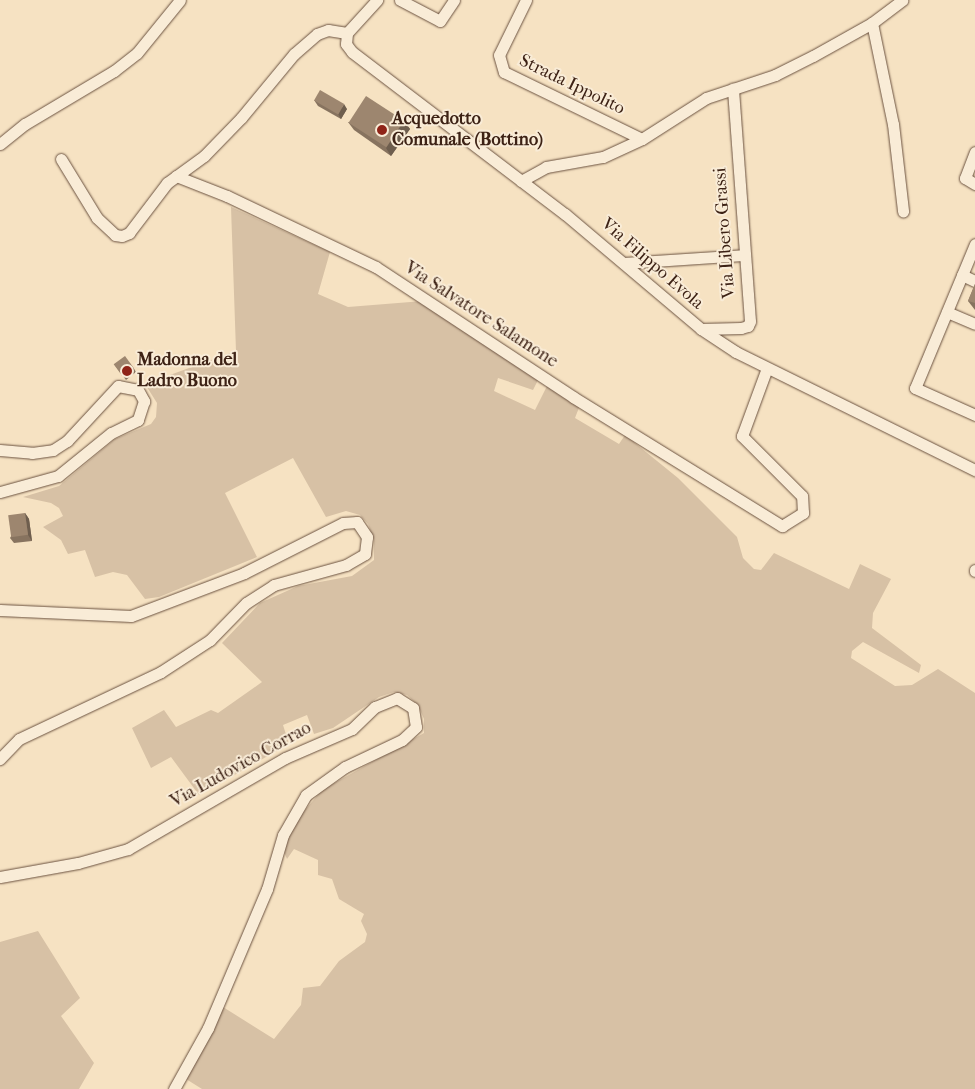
<!DOCTYPE html>
<html>
<head>
<meta charset="utf-8">
<style>
	body { margin:0 }
	#map { position:relative; width:975px; height:1089px; overflow:hidden; background:#f6e2c2; font-family:"IM FELL French Canon",serif }
	div>[style] { position:absolute }
	.green>* { inset:0; background:#d7c1a5 }
	.roads { filter:drop-shadow(0 0 1px #6b5240) drop-shadow(0 0 1px #6b5240) }
	.minor>* { height:11px; margin:-5.5px; padding:0 5.5px; transform-origin:5.5px; border-radius:5.5px; background:#f9ecd7 }
	.wall>* { inset:0; background:#87735f }
	.shaded-wall>* { inset:0; background:#6e5e4e }
	.building>* { inset:0; background:#9d866f; transform-origin:0 0 }
	.dots>* { width:14px; height:14px; translate:-50% -50%; box-sizing:border-box; border:2px solid #f9ecd7; border-radius:50% }
	span { translate:-50% -50%; white-space:nowrap; text-align:center; line-height:1.15; -webkit-text-stroke:4px #f9ecd7; paint-order:stroke }
	.street-label { font-size:18px; color:#3d2215 }
	.poi-label { font-size:18px; color:#3d2215; font-weight:700 }
	.left { translate:0 -50%; text-align:left }
</style>
</head>
<body>
<div id="map">
	<div class="green">
		<i style="clip-path:polygon(231px 207px,330px 252px,318px 294px,348px 307px,423px 301px,539px 378px,533px 390px,498px 378px,494px 391px,535px 410px,548px 384px,580px 405px,575px 418px,619px 444px,625px 435px,678px 478px,737px 537px,743px 558px,754px 569px,761px 570px,774px 553px,849px 589px,860px 564px,891px 579px,873px 613px,872px 628px,921px 665px,919px 673px,863px 642px,852px 651px,851px 658px,895px 686px,912px 685px,938px 669px,975px 693px,975px 1089px,202px 1089px,186px 1079px,223px 1007px,274px 1039px,301px 1005px,303px 988px,320px 986px,339px 961px,365px 942px,367px 934px,361px 921px,364px 914px,339px 899px,332px 879px,318px 875px,318px 860px,294px 849px,287px 859px,282px 847px,295px 822px,322px 790px,424px 733px,424px 719px,418px 705px,407px 695px,394px 692px,379px 697px,333px 728px,314px 734px,307px 715px,283px 725px,289px 744px,199px 795px,171px 757px,151px 768px,132px 728px,164px 710px,176px 727px,211px 710px,218px 713px,262px 682px,222px 643px,260px 603px,298px 586px,352px 576px,374px 560px,374px 540px,368px 524px,360px 515px,346px 511px,326px 517px,293px 458px,225px 493px,257px 557px,159px 597px,145px 599px,127px 575px,113px 572px,95px 577px,85px 550px,68px 554px,61px 540px,43px 527px,63px 516px,59px 508px,51px 503px,23px 497px,59px 486px,115px 439px,151px 424px,156px 417px,157px 403px,145px 384px,236px 351px)"></i>
		<i style="clip-path:polygon(38px 931px,80px 998px,61px 1016px,94px 1063px,79px 1089px,0 1089px,0 942px)"></i>
	</div>
	<div class="roads">
		<div class="minor">
			<i style="left:400px;top:0;width:45px;rotate:27.7deg"></i>
			<i style="left:440px;top:21px;width:25px;rotate:-56deg"></i>
			<i style="left:526px;top:0;width:61px;rotate:116.1deg"></i>
			<i style="left:499px;top:55px;width:18px;rotate:74deg"></i>
			<i style="left:504px;top:72px;width:153px;rotate:25.9deg"></i>
			<i style="left:872px;top:23px;width:103px;rotate:78.3deg"></i>
			<i style="left:893px;top:124px;width:88px;rotate:83.4deg"></i>
			<i style="left:347px;top:33px;width:11px;rotate:95deg"></i>
			<i style="left:346px;top:44px;width:10px;rotate:53deg"></i>
			<i style="left:352px;top:52px;width:268px;rotate:37.3deg"></i>
			<i style="left:565px;top:214px;width:178px;rotate:40.2deg"></i>
			<i style="left:701px;top:329px;width:42px;rotate:33.3deg"></i>
			<i style="left:736px;top:352px;width:267px;rotate:26.3deg"></i>
			<i style="left:347px;top:33px;width:45px;rotate:-47.7deg"></i>
			<i style="left:0;top:144px;width:32px;rotate:-39deg"></i>
			<i style="left:25px;top:124px;width:104px;rotate:-30.8deg"></i>
			<i style="left:114px;top:71px;width:29px;rotate:-38deg"></i>
			<i style="left:137px;top:53px;width:68px;rotate:-50.9deg"></i>
			<i style="left:975px;top:152px;width:28px;rotate:111deg"></i>
			<i style="left:965px;top:178px;width:12px;rotate:31deg"></i>
			<i style="left:61px;top:159px;width:69px;rotate:58.6deg"></i>
			<i style="left:97px;top:218px;width:25px;rotate:43deg"></i>
			<i style="left:115px;top:235px;width:7px;rotate:8deg"></i>
			<i style="left:122px;top:236px;width:8px;rotate:-23deg"></i>
			<i style="left:129px;top:233px;width:63px;rotate:-52.8deg"></i>
			<i style="left:167px;top:183px;width:46px;rotate:-36.1deg"></i>
			<i style="left:204px;top:156px;width:53px;rotate:-45.8deg"></i>
			<i style="left:241px;top:118px;width:83px;rotate:-50.4deg"></i>
			<i style="left:294px;top:54px;width:30px;rotate:-41deg"></i>
			<i style="left:317px;top:34px;width:12px;rotate:-20deg"></i>
			<i style="left:328px;top:30px;width:19px;rotate:9deg"></i>
			<i style="left:176px;top:176px;width:55px;rotate:21.4deg"></i>
			<i style="left:227px;top:196px;width:165px;rotate:25.5deg"></i>
			<i style="left:376px;top:267px;width:236px;rotate:33.4deg"></i>
			<i style="left:573px;top:397px;width:246px;rotate:31.7deg"></i>
			<i style="left:782px;top:526px;width:25px;rotate:-32deg"></i>
			<i style="left:803px;top:513px;width:17px;rotate:-93deg"></i>
			<i style="left:802px;top:496px;width:85px;rotate:-135deg"></i>
			<i style="left:742px;top:436px;width:72px;rotate:-69.8deg"></i>
			<i style="left:521px;top:181px;width:29px;rotate:-29deg"></i>
			<i style="left:546px;top:167px;width:58px;rotate:-10deg"></i>
			<i style="left:603px;top:157px;width:43px;rotate:-24.8deg"></i>
			<i style="left:642px;top:139px;width:76px;rotate:-32.6deg"></i>
			<i style="left:706px;top:98px;width:73px;rotate:-18.4deg"></i>
			<i style="left:775px;top:75px;width:42px;rotate:-26.6deg"></i>
			<i style="left:813px;top:56px;width:68px;rotate:-29.2deg"></i>
			<i style="left:872px;top:23px;width:38px;rotate:-37deg"></i>
			<i style="left:975px;top:244px;width:156px;rotate:112.6deg"></i>
			<i style="left:915px;top:388px;width:66px;rotate:24.2deg"></i>
			<i style="left:624px;top:263px;width:119px;rotate:-3.8deg"></i>
			<i style="left:962px;top:275px;width:14px;rotate:25deg"></i>
			<i style="left:947px;top:312px;width:30px;rotate:23deg"></i>
			<i style="left:701px;top:329px;width:40px;rotate:-1.4deg"></i>
			<i style="left:741px;top:328px;width:7px;rotate:-16deg"></i>
			<i style="left:748px;top:326px;width:5px;rotate:-68deg"></i>
			<i style="left:750px;top:321px;width:233px;rotate:-94.2deg"></i>
			<i style="left:0;top:450px;width:32px;rotate:5deg"></i>
			<i style="left:32px;top:453px;width:21px;rotate:-8deg"></i>
			<i style="left:53px;top:450px;width:17px;rotate:-33deg"></i>
			<i style="left:67px;top:441px;width:75px;rotate:-47.2deg"></i>
			<i style="left:118px;top:386px;width:20px;rotate:11deg"></i>
			<i style="left:138px;top:390px;width:13px;rotate:61deg"></i>
			<i style="left:144px;top:401px;width:20px;rotate:108deg"></i>
			<i style="left:138px;top:420px;width:30px;rotate:154deg"></i>
			<i style="left:111px;top:433px;width:68px;rotate:140.9deg"></i>
			<i style="left:58px;top:476px;width:60px;rotate:164.6deg"></i>
			<i style="left:975px;top:570px;width:1px;rotate:90deg"></i>
			<i style="left:0;top:610px;width:131px;rotate:2.6deg"></i>
			<i style="left:131px;top:616px;width:121px;rotate:-20.8deg"></i>
			<i style="left:244px;top:573px;width:111px;rotate:-26.8deg"></i>
			<i style="left:343px;top:523px;width:14px;rotate:-4deg"></i>
			<i style="left:357px;top:522px;width:18px;rotate:56deg"></i>
			<i style="left:367px;top:537px;width:17px;rotate:97deg"></i>
			<i style="left:365px;top:554px;width:22px;rotate:150deg"></i>
			<i style="left:346px;top:565px;width:75px;rotate:164.5deg"></i>
			<i style="left:274px;top:585px;width:33px;rotate:147deg"></i>
			<i style="left:246px;top:603px;width:52px;rotate:134.2deg"></i>
			<i style="left:210px;top:640px;width:59px;rotate:146.9deg"></i>
			<i style="left:161px;top:672px;width:157px;rotate:154.7deg"></i>
			<i style="left:19px;top:739px;width:28px;rotate:134deg"></i>
			<i style="left:0;top:877px;width:79px;rotate:-10.2deg"></i>
			<i style="left:78px;top:863px;width:52px;rotate:-15.6deg"></i>
			<i style="left:128px;top:849px;width:181px;rotate:-30.1deg"></i>
			<i style="left:285px;top:758px;width:73px;rotate:-23.4deg"></i>
			<i style="left:352px;top:729px;width:32px;rotate:-44deg"></i>
			<i style="left:375px;top:707px;width:24px;rotate:-22deg"></i>
			<i style="left:397px;top:698px;width:19px;rotate:32deg"></i>
			<i style="left:413px;top:708px;width:19px;rotate:81deg"></i>
			<i style="left:416px;top:727px;width:19px;rotate:137deg"></i>
			<i style="left:402px;top:740px;width:63px;rotate:154.7deg"></i>
			<i style="left:345px;top:767px;width:48px;rotate:144.3deg"></i>
			<i style="left:306px;top:795px;width:46px;rotate:119.9deg"></i>
			<i style="left:283px;top:835px;width:56px;rotate:106.5deg"></i>
			<i style="left:267px;top:889px;width:151px;rotate:113deg"></i>
			<i style="left:208px;top:1028px;width:70px;rotate:119.1deg"></i>
		</div>
	</div>
	<div class="wall">
		<i style="clip-path:polygon(314px 100px,347px 109px,341px 119px,318px 106px)"></i>
		<i style="clip-path:polygon(404px 121px,410px 129px,391px 156px,354px 130px,348px 122px)"></i>
		<i style="clip-path:polygon(975px 284px,975px 310px,968px 301px)"></i>
		<i style="clip-path:polygon(114px 364px,133px 367px,136px 372px,126px 380px)"></i>
		<i style="clip-path:polygon(25px 513px,29px 519px,32px 541px,14px 543px,10px 538px)"></i>
	</div>
	<div class="shaded-wall">
		<i style="clip-path:polygon(344px 104px,347px 109px,341px 119px,338px 114px)"></i>
		<i style="clip-path:polygon(404px 121px,410px 129px,391px 156px,386px 148px)"></i>
		<i style="clip-path:polygon(25px 513px,29px 519px,32px 541px,28px 535px)"></i>
	</div>
	<div class="building">
		<i style="left:320px;top:90px;width:28px;height:12px;rotate:30deg"></i>
		<i style="left:366px;top:96px;width:45px;height:32px;rotate:33deg"></i>
		<i style="clip-path:polygon(975px 284px,975px 303px,968px 301px)"></i>
		<i style="left:125px;top:356px;width:14px;height:14px;rotate:54deg"></i>
		<i style="left:25px;top:513px;width:22px;height:17px;rotate:82deg"></i>
	</div>
	<div class="dots">
		<i style="left:382px;top:130px;background:#8f2418"></i>
		<i style="left:127px;top:371px;background:#8f2418"></i>
	</div>
	<div class="street-label">
		<span style="left:572px;top:85px;rotate:26deg">Strada Ippolito</span>
		<span style="left:725px;top:233px;rotate:-94deg">Via Libero Grassi</span>
		<span style="left:652px;top:264px;rotate:41deg">Via Filippo Evola</span>
		<span style="left:481px;top:315px;rotate:33deg">Via Salvatore Salamone</span>
		<span style="left:241px;top:765px;rotate:-29deg">Via Ludovico Corrao</span>
	</div>
	<div class="poi-label">
		<span class="left" style="left:392px;top:130px">Acquedotto<br>Comunale (Bottino)</span>
		<span class="left" style="left:137px;top:371px">Madonna del<br>Ladro Buono</span>
	</div>
</div>
</body>
</html>
